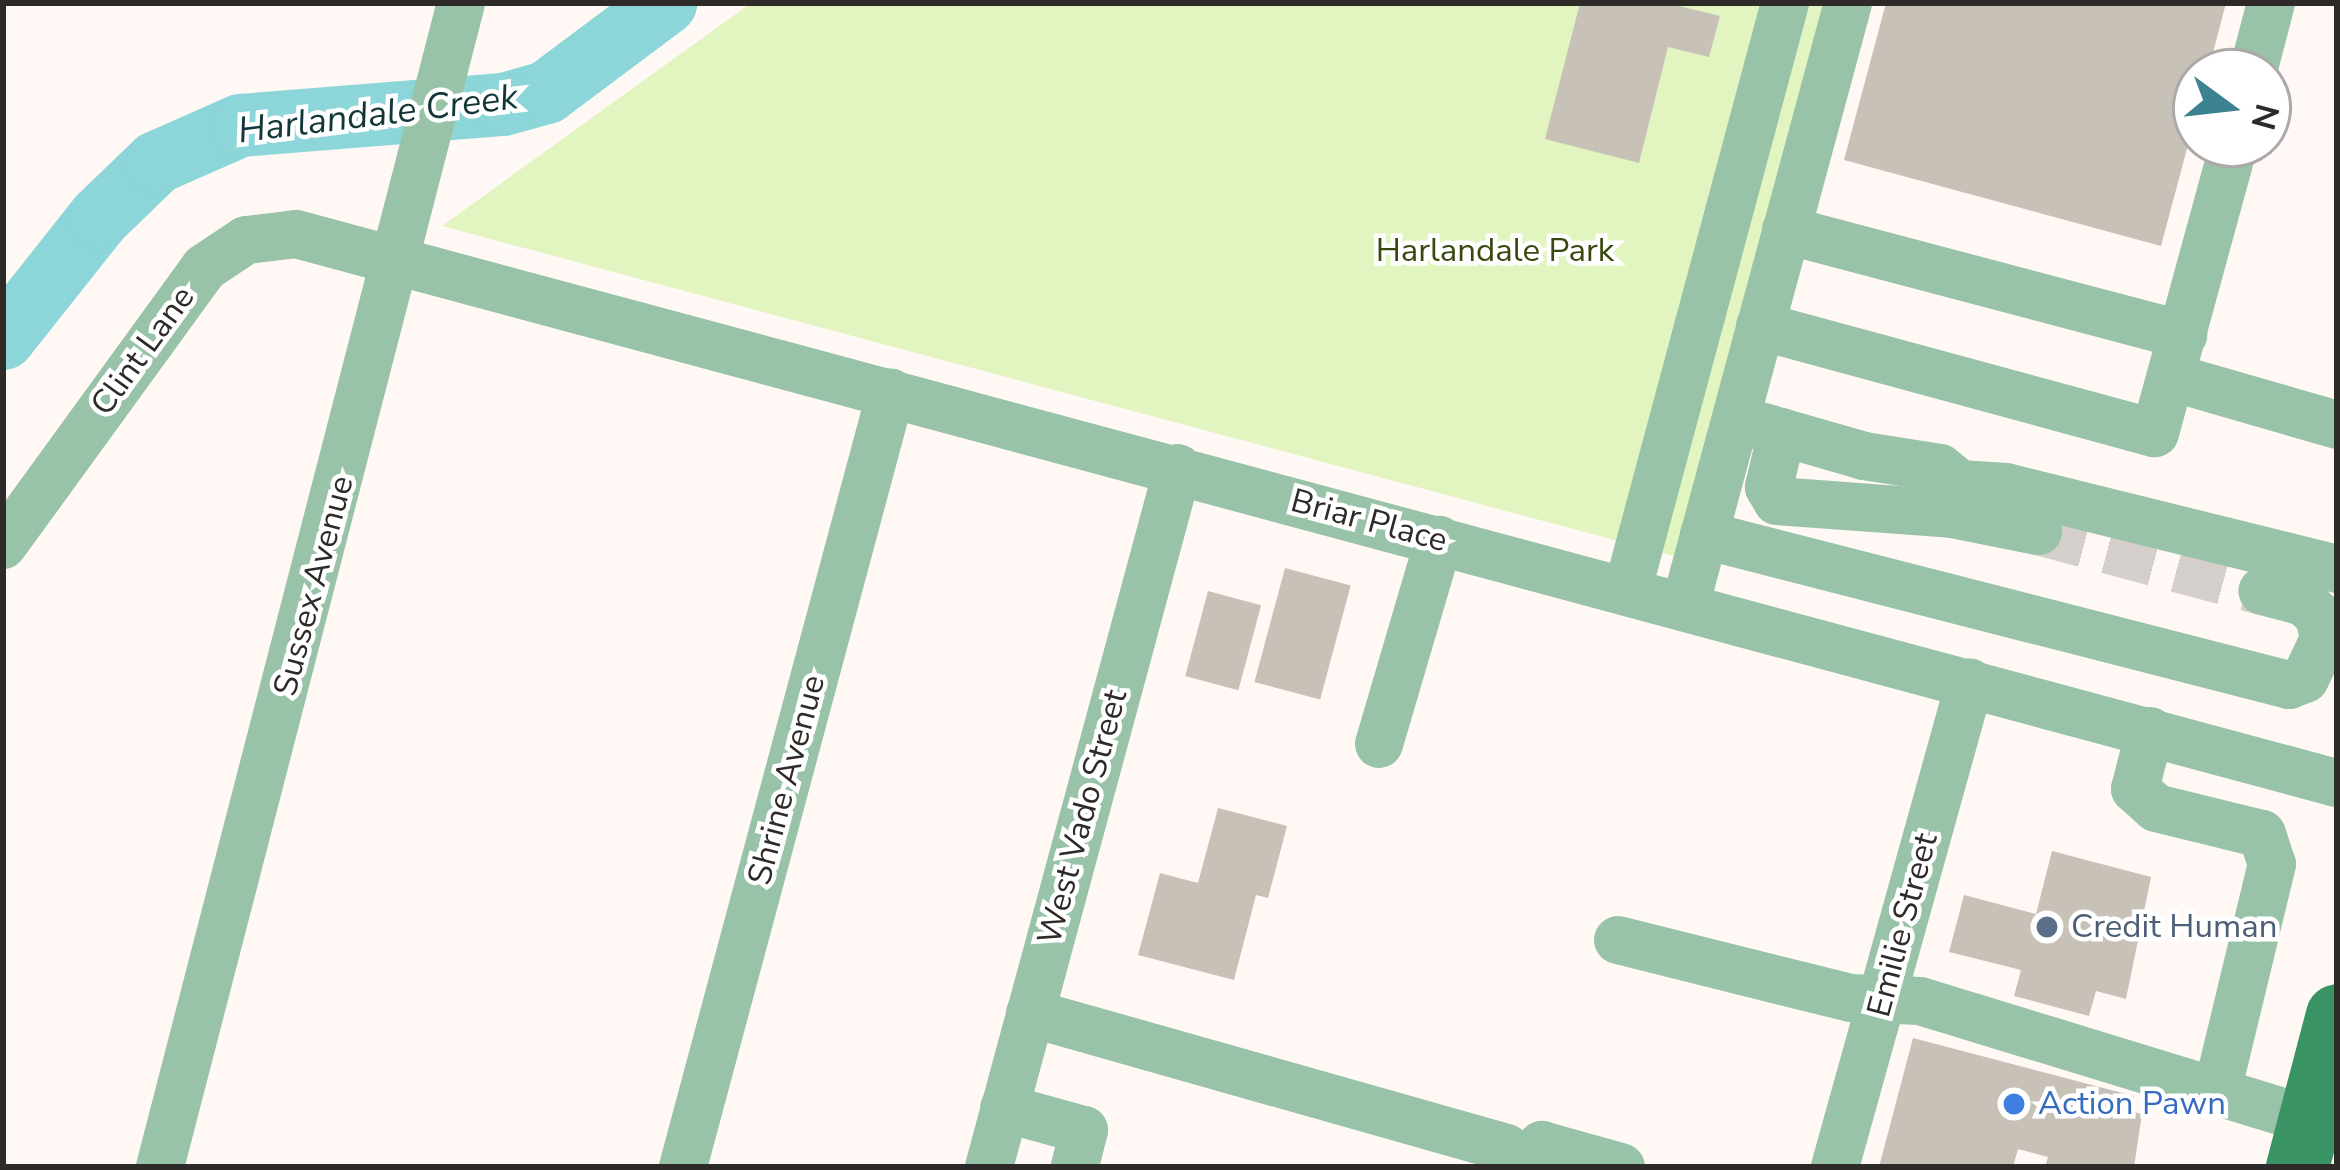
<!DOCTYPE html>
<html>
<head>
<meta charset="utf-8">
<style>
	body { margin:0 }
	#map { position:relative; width:2340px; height:1170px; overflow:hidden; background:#fff8f4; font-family:"Nunito Sans",sans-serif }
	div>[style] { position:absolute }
	.green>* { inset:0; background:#e2f5c1 }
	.river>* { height:63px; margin:-31.5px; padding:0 31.5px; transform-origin:31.5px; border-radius:31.5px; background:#8cd5d8 }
	.building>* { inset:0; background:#c8c1b7; transform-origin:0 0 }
	.minor-tunnel>* { height:48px; margin-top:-24px; transform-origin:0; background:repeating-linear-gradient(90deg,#d5cfcb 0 48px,transparent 0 72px) }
	.minor>* { height:48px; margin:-24px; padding:0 24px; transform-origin:24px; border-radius:24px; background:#98c3a8 }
	.major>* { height:63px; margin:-31.5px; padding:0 31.5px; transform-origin:31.5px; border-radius:31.5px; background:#399363 }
	.dots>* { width:33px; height:33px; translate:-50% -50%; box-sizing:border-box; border:6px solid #fff; border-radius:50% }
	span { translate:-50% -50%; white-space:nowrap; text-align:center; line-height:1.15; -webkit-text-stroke:9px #fff; paint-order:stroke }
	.park-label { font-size:33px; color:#38480e }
	.street-label { font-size:33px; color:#2d2a27 }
	.service-label { font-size:33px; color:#4e5e75 }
	.left { translate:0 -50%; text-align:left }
	.shop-label { font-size:33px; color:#366cbe }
	.water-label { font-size:36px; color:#133739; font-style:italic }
	.frame { position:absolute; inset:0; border:6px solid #2d2a27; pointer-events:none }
	.north { position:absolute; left:2172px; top:48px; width:120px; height:120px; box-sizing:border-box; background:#fff; border:3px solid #abaaa9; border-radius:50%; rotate:105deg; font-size:33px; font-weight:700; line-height:48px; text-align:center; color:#2d2a27 }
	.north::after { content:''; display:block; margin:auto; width:42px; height:54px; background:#3d8290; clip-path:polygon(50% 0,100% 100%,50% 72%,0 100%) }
</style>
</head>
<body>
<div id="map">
	<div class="green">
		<i style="clip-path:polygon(751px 3px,1826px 3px,1674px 556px,442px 226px)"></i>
	</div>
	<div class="river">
		<i style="left:3px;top:338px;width:154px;rotate:-51.6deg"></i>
		<i style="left:99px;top:217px;width:79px;rotate:-44deg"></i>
		<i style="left:156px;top:162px;width:92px;rotate:-23.8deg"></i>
		<i style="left:240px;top:125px;width:264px;rotate:-4.6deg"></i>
		<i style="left:503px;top:104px;width:45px;rotate:-15.6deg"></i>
		<i style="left:546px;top:92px;width:149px;rotate:-36.8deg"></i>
	</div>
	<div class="building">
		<i style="clip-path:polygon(1580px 3px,1667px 3px,1720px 16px,1709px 57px,1668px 47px,1639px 163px,1545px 139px)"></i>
		<i style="clip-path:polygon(1886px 3px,2226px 3px,2208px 72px,2196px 72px,2196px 115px,2161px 246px,1844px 160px)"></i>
		<i style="left:1285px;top:568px;width:68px;height:118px;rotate:15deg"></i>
		<i style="left:1208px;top:591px;width:55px;height:88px;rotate:15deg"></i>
		<i style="clip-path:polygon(1218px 808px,1287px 826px,1268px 898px,1256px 895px,1234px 980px,1138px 955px,1160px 873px,1198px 883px)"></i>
		<i style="clip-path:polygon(2052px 851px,2151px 877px,2126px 999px,2096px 991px,2089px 1016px,2014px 996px,2021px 970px,1949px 952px,1964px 895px,2036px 914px)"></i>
		<i style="clip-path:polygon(1913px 1038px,2134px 1096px,2130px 1111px,2142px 1114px,2134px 1167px,2045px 1167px,2048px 1157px,2018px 1149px,2013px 1167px,1879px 1167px)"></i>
	</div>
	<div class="minor-tunnel">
		<i style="left:2038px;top:531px;width:232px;rotate:15deg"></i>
	</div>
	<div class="minor">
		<i style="left:2253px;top:72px;width:71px;rotate:-75.4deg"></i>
		<i style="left:1786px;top:230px;width:411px;rotate:14.8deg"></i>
		<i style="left:1760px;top:326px;width:409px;rotate:15.2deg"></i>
		<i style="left:2155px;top:433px;width:300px;rotate:-74.7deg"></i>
		<i style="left:2171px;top:377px;width:173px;rotate:16.1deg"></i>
		<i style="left:1736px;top:419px;width:133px;rotate:16.1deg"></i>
		<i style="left:1864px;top:456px;width:77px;rotate:9deg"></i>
		<i style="left:1940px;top:468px;width:26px;rotate:39deg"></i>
		<i style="left:1960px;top:484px;width:46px;rotate:3.7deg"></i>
		<i style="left:2006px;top:487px;width:341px;rotate:13.9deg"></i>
		<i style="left:1782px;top:432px;width:57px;rotate:103.3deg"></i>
		<i style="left:1769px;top:487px;width:16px;rotate:60deg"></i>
		<i style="left:1777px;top:501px;width:175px;rotate:4.2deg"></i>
		<i style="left:1952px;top:514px;width:88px;rotate:11.2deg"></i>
		<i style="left:1704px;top:535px;width:604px;rotate:14.38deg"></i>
		<i style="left:2289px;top:685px;width:17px;rotate:-21deg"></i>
		<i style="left:2305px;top:679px;width:44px;rotate:-64.6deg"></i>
		<i style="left:2324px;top:639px;width:24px;rotate:-102deg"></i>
		<i style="left:2319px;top:616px;width:21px;rotate:-137deg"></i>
		<i style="left:2304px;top:602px;width:43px;rotate:-165.3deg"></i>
		<i style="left:3px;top:545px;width:342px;rotate:-54deg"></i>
		<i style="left:204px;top:268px;width:50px;rotate:-33.7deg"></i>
		<i style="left:246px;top:240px;width:50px;rotate:-6.8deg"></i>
		<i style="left:296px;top:234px;width:2114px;rotate:15.06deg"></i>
		<i style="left:1627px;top:592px;width:610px;rotate:-74.98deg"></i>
		<i style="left:1685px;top:606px;width:625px;rotate:-74.87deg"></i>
		<i style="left:2150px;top:731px;width:60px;rotate:104.5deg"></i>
		<i style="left:2135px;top:789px;width:28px;rotate:42deg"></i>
		<i style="left:2156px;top:808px;width:109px;rotate:13.8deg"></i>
		<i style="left:2262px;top:834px;width:32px;rotate:72deg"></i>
		<i style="left:2272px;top:864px;width:234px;rotate:103.6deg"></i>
		<i style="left:1379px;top:744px;width:213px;rotate:-73.6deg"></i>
		<i style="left:1618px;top:940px;width:240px;rotate:14deg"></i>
		<i style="left:1851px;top:998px;width:69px;rotate:2.5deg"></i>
		<i style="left:1920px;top:1001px;width:407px;rotate:17deg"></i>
		<i style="left:1030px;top:1013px;width:495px;rotate:15.8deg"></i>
		<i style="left:1004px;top:1108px;width:83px;rotate:15.4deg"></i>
		<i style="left:1084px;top:1130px;width:38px;rotate:104deg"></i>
		<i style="left:160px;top:1167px;width:1202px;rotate:-75.5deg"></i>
		<i style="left:683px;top:1167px;width:802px;rotate:-74.98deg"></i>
		<i style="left:989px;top:1167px;width:724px;rotate:-74.87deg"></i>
		<i style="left:1536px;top:1167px;width:23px;rotate:-75deg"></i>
		<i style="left:1542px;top:1145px;width:82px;rotate:15.6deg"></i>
		<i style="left:1835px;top:1167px;width:503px;rotate:-74.45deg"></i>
	</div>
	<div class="major">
		<i style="left:2297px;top:1167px;width:157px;rotate:-75.3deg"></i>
	</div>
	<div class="dots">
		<i style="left:2047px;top:927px;background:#5c6f8a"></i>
		<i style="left:2014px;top:1104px;background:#3f7fe0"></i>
	</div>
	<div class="park-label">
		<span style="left:1495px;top:251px">Harlandale Park</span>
	</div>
	<div class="street-label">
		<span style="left:143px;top:351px;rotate:-54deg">Clint Lane</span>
		<span style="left:1369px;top:521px;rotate:15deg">Briar Place</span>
		<span style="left:314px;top:586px;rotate:-75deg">Sussex Avenue</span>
		<span style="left:787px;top:780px;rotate:-75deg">Shrine Avenue</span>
		<span style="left:1083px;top:817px;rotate:-75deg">West Vado Street</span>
		<span style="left:1903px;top:925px;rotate:-75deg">Emilie Street</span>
	</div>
	<div class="service-label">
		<span class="left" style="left:2071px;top:927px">Credit Human</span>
	</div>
	<div class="shop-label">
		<span class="left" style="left:2038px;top:1104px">Action Pawn</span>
	</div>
	<div class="water-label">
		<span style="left:378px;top:114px;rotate:-7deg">Harlandale Creek</span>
	</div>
	<div class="frame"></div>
	<div class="north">N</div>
</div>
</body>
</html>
